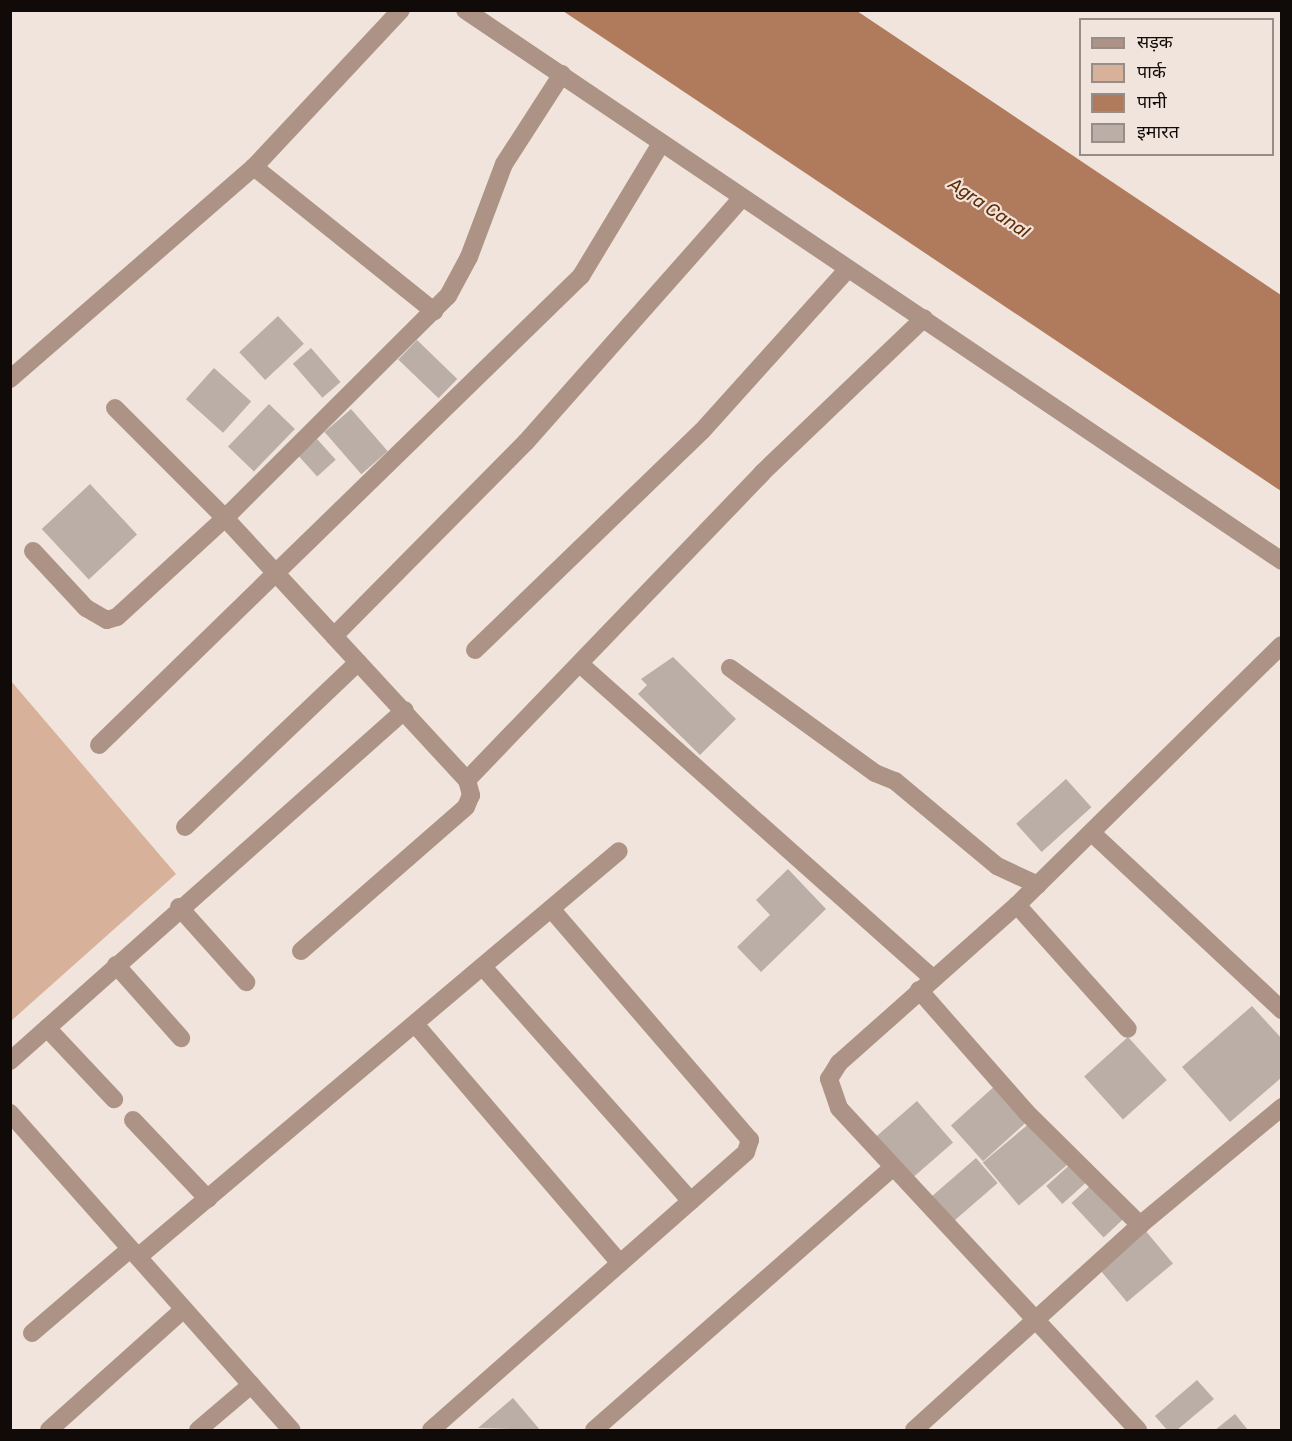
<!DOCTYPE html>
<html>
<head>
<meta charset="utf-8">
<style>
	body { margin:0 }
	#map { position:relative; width:1292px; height:1441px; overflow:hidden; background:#f1e4dc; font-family:Rubik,"Noto Sans Devanagari",sans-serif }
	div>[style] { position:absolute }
	.green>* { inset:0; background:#d8b19a }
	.water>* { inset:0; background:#b07b5c }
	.building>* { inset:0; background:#bbaea7; transform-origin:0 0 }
	.minor>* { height:18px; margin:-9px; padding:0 9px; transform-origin:9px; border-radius:9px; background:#ac9385 }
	span { translate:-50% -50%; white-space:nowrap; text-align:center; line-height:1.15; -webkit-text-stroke:4.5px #f1e4dc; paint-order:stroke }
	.water-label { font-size:18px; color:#602d06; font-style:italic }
	.frame { position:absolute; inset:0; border:12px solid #100b09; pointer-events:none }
	.legend { position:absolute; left:1079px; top:18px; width:195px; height:138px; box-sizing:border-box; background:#f1e4dc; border:2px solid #978d88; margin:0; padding:8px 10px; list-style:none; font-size:18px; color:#100b09 }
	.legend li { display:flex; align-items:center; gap:12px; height:30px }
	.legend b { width:30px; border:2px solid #978d88 }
</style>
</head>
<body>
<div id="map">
	<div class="green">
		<i style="clip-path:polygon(11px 681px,176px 874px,11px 1021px,10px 1021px)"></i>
	</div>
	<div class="water">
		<i style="clip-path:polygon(563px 11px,857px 11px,1281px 295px,1281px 491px)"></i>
	</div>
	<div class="building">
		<i style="left:278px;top:316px;width:38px;height:53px;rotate:47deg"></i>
		<i style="left:417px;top:340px;width:56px;height:27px;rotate:44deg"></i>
		<i style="left:311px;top:348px;width:45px;height:24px;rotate:49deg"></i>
		<i style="left:214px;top:368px;width:50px;height:42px;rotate:42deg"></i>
		<i style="left:269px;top:404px;width:36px;height:59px;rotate:44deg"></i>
		<i style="left:351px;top:409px;width:56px;height:35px;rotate:49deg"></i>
		<i style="left:317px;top:439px;width:28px;height:25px;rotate:48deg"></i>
		<i style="left:90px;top:484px;width:69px;height:66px;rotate:47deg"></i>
		<i style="clip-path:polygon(673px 657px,736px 719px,700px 755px,638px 694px,647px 685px,641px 679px)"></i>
		<i style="left:1066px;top:779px;width:38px;height:67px;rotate:48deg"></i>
		<i style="clip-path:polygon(788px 869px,826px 909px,761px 972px,737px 947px,770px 915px,756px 900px)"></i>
		<i style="clip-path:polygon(1252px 1006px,1282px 1039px,1282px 1077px,1230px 1122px,1182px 1067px)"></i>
		<i style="left:1128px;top:1037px;width:58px;height:59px;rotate:48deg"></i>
		<i style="left:997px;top:1084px;width:48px;height:62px;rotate:48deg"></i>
		<i style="left:917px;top:1101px;width:55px;height:59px;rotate:49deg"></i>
		<i style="left:1031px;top:1122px;width:56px;height:63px;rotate:50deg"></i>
		<i style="left:976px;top:1158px;width:33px;height:63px;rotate:49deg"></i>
		<i style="left:1073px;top:1162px;width:24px;height:36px;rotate:48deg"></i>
		<i style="left:1092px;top:1184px;width:47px;height:28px;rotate:47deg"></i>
		<i style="left:1144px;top:1229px;width:45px;height:60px;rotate:50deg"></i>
		<i style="clip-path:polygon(1197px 1380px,1214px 1399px,1177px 1430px,1167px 1430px,1155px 1416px)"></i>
		<i style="clip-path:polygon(513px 1398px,540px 1430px,478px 1428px)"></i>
		<i style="clip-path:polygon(1235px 1414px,1248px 1430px,1215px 1430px)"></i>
	</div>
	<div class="minor">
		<i style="left:465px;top:10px;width:985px;rotate:34deg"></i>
		<i style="left:254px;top:167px;width:231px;rotate:38.7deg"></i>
		<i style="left:10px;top:379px;width:323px;rotate:-41deg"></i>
		<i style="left:254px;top:167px;width:215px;rotate:-46.9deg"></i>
		<i style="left:115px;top:408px;width:156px;rotate:45deg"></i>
		<i style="left:225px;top:518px;width:357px;rotate:47.3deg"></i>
		<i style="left:467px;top:780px;width:16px;rotate:75deg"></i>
		<i style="left:471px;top:795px;width:13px;rotate:113deg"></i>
		<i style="left:466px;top:807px;width:219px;rotate:138.9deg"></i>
		<i style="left:33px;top:551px;width:78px;rotate:47.1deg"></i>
		<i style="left:86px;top:608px;width:24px;rotate:30deg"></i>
		<i style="left:107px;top:620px;width:10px;rotate:-17deg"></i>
		<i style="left:117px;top:617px;width:147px;rotate:-42.5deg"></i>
		<i style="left:225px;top:518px;width:315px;rotate:-44.9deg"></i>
		<i style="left:448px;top:296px;width:44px;rotate:-61.7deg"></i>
		<i style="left:469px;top:257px;width:99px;rotate:-69.4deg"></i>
		<i style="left:504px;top:164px;width:107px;rotate:-57.2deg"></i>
		<i style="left:334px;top:636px;width:273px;rotate:-45.3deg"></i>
		<i style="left:526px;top:442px;width:324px;rotate:-48.5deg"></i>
		<i style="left:475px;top:650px;width:315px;rotate:-44deg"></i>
		<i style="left:702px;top:431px;width:218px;rotate:-48deg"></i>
		<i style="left:580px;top:664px;width:472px;rotate:41.7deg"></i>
		<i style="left:730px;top:668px;width:179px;rotate:35.9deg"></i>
		<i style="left:875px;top:773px;width:22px;rotate:22deg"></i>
		<i style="left:895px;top:781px;width:133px;rotate:39.8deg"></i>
		<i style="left:997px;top:866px;width:45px;rotate:24.9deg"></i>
		<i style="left:99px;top:745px;width:673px;rotate:-44.22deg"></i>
		<i style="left:581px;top:276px;width:153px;rotate:-58.9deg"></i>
		<i style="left:467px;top:780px;width:426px;rotate:-46.1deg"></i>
		<i style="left:762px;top:473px;width:224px;rotate:-43.7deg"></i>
		<i style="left:185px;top:827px;width:239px;rotate:-43.6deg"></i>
		<i style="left:1092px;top:833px;width:260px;rotate:43deg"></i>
		<i style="left:1017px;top:905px;width:166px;rotate:48.2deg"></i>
		<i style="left:179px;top:907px;width:101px;rotate:48.2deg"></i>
		<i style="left:116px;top:965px;width:98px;rotate:48.3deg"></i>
		<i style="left:483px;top:967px;width:313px;rotate:48.4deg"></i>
		<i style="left:919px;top:990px;width:162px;rotate:48.7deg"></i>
		<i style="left:1026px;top:1112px;width:161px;rotate:44.7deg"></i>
		<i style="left:415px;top:1024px;width:315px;rotate:49.4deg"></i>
		<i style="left:47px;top:1028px;width:98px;rotate:46.7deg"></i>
		<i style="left:10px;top:1061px;width:528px;rotate:-41.62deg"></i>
		<i style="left:10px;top:1113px;width:424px;rotate:48.4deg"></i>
		<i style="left:133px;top:1120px;width:109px;rotate:46.5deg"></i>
		<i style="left:138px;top:1257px;width:629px;rotate:-40.17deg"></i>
		<i style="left:32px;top:1333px;width:129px;rotate:-40.6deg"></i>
		<i style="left:49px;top:1430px;width:181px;rotate:-41.9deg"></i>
		<i style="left:198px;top:1430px;width:70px;rotate:-40.3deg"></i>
		<i style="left:431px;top:1430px;width:420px;rotate:-41.4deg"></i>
		<i style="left:746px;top:1152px;width:13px;rotate:-72deg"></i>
		<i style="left:750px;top:1140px;width:305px;rotate:-130.7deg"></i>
		<i style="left:594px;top:1430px;width:398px;rotate:-41.3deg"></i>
		<i style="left:914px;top:1430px;width:305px;rotate:-42.2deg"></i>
		<i style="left:1140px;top:1225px;width:185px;rotate:-39.7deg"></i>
		<i style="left:1138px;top:1430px;width:439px;rotate:-132.9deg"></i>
		<i style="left:839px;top:1108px;width:31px;rotate:-109deg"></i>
		<i style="left:829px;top:1079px;width:19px;rotate:-58deg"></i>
		<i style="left:839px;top:1063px;width:238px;rotate:-41.6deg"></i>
		<i style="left:1017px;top:905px;width:371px;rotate:-44.5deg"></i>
	</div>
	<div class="water-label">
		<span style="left:989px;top:208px;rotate:34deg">Agra Canal</span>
	</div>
	<div class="frame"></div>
	<ul class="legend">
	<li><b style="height:8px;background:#ac9385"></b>सड़क</li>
	<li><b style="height:16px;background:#d8b19a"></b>पार्क</li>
	<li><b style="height:16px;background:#b07b5c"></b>पानी</li>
	<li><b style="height:16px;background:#bbaea7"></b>इमारत</li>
	</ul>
</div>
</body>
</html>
